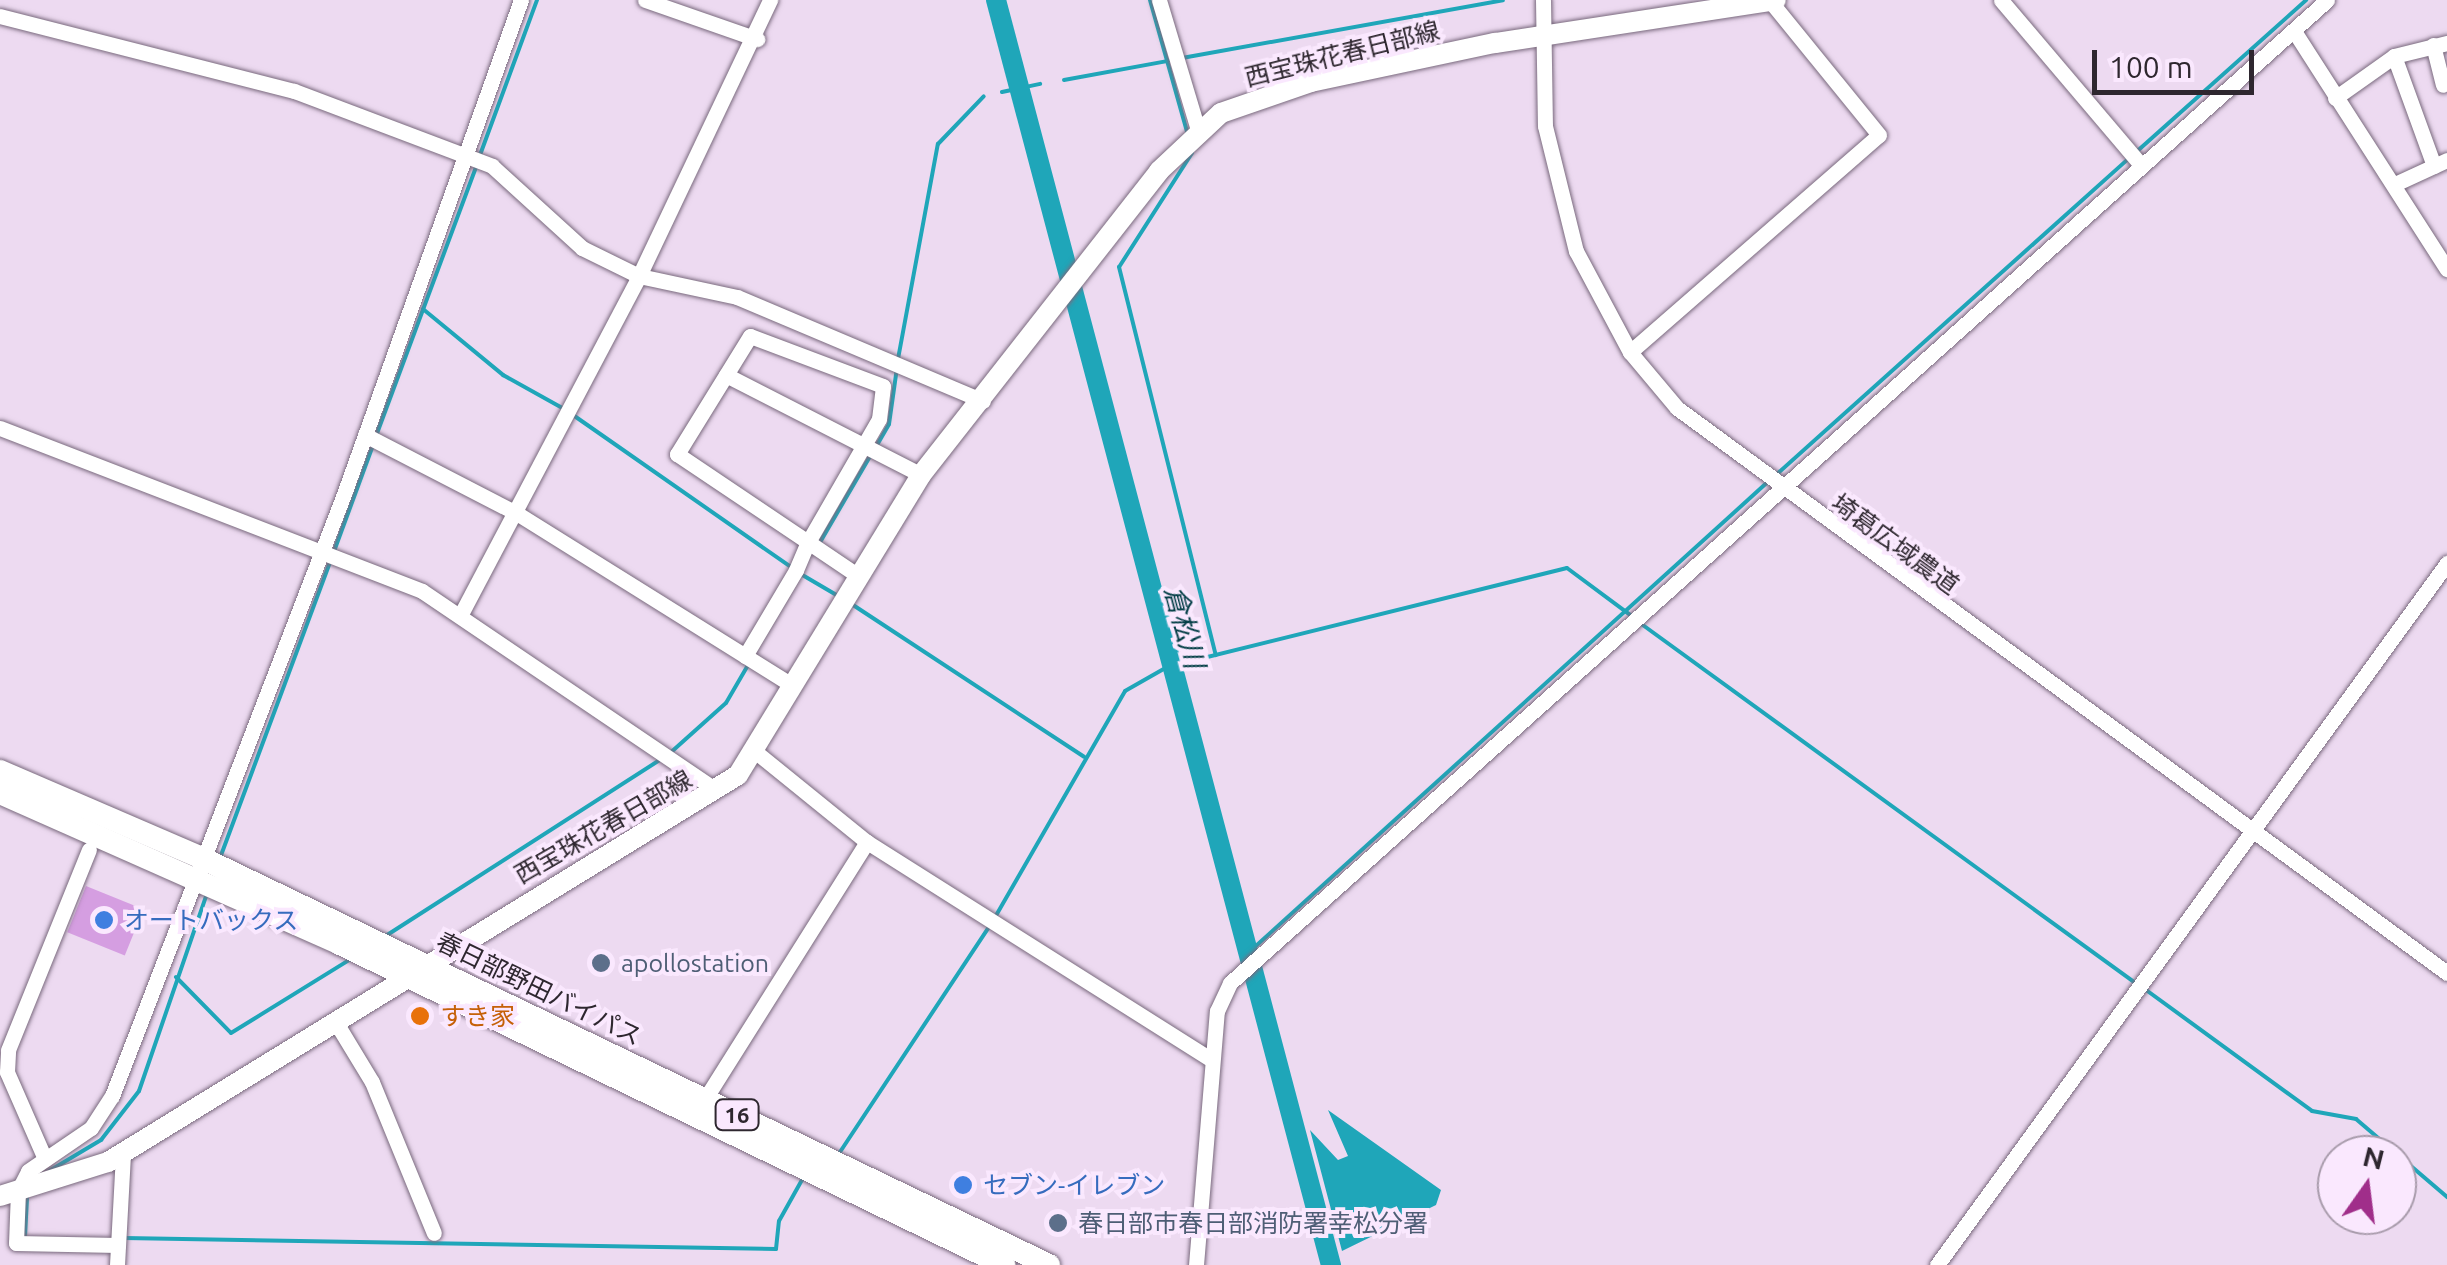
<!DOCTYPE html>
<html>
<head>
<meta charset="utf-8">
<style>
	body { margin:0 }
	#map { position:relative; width:2447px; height:1265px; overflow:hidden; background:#eddaf1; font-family:Ubuntu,"Noto Sans JP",sans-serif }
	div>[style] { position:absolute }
	.water>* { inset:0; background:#1fa6b9 }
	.stream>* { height:4px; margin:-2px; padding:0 2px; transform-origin:2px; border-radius:2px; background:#1fa6b9 }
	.river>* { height:20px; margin:-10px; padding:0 10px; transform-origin:10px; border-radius:10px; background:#1fa6b9 }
	.building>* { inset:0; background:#d59ee1; transform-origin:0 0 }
	.roads { filter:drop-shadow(0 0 2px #79697d) drop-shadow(0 0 2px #79697d) }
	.minor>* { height:15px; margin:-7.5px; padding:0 7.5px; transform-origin:7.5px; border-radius:7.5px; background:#fff }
	.major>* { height:20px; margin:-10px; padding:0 10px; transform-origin:10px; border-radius:10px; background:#fff }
	.highway>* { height:22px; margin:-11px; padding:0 11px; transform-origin:11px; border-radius:11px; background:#fff }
	.dots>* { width:28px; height:28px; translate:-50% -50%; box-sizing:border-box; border:5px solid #fae8fe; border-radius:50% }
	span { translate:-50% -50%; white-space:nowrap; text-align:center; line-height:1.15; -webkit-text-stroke:8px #fae8fe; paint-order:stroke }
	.shield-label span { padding:2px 8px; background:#fae8fe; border:2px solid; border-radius:8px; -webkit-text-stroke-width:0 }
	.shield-label { font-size:22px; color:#2e272f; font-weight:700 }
	.street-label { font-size:25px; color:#2e272f }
	.shop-label { font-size:25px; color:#366cbe }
	.left { translate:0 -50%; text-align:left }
	.service-label { font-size:25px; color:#4e5e75 }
	.food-label { font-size:25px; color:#c56008 }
	.water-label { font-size:28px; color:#033e46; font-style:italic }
	.north { position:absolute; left:2317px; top:1135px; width:100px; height:100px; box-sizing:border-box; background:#fae8fe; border:2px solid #a89bab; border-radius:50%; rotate:14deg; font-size:28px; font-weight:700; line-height:40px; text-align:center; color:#2e272f }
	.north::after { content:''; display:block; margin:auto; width:35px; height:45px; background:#a02e8a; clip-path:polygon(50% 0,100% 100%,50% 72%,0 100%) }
	.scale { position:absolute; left:2092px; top:50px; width:162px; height:45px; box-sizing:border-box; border:5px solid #2e272f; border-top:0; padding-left:12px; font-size:30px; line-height:35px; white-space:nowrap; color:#2e272f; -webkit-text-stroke:8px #fae8fe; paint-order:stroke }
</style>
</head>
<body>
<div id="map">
	<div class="water">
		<i style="clip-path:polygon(1328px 1110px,1441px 1190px,1436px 1205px,1342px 1251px,1310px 1130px,1338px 1160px,1348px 1156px)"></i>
	</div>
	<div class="stream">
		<i style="left:1150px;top:0;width:140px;rotate:74.3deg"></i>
		<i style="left:1182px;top:58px;width:326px;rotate:-10.2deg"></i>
		<i style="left:1064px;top:80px;width:106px;rotate:-10.4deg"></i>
		<i style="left:1002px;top:92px;width:39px;rotate:-12deg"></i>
		<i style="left:1192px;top:153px;width:135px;rotate:122.6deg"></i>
		<i style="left:1119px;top:267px;width:400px;rotate:76deg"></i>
		<i style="left:2134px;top:154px;width:231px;rotate:-41.8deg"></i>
		<i style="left:480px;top:155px;width:165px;rotate:-69.8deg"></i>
		<i style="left:423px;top:309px;width:104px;rotate:39.5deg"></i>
		<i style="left:503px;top:375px;width:72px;rotate:29.1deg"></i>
		<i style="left:898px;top:359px;width:219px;rotate:-79.5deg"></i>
		<i style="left:938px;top:144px;width:66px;rotate:-46.2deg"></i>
		<i style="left:573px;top:415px;width:266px;rotate:34.9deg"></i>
		<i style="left:376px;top:436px;width:290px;rotate:-69.6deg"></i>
		<i style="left:877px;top:445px;width:24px;rotate:-60deg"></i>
		<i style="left:889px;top:424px;width:57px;rotate:-81.9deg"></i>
		<i style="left:1777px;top:474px;width:470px;rotate:-41.9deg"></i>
		<i style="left:819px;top:544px;width:105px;rotate:-59.8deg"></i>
		<i style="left:333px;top:554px;width:116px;rotate:-69.8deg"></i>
		<i style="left:799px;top:573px;width:45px;rotate:30.5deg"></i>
		<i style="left:850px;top:603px;width:280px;rotate:33.3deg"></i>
		<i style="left:1640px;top:623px;width:611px;rotate:36.01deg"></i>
		<i style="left:669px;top:754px;width:76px;rotate:-41.8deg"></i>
		<i style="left:726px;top:703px;width:44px;rotate:-59.9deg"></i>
		<i style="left:220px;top:858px;width:315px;rotate:-69.6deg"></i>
		<i style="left:994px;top:919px;width:263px;rotate:-60.1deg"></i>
		<i style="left:1125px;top:691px;width:48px;rotate:-29.7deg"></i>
		<i style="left:1167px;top:667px;width:412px;rotate:-13.9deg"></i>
		<i style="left:1567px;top:568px;width:82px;rotate:36.6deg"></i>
		<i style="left:384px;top:937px;width:329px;rotate:-32.7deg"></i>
		<i style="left:1247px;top:954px;width:706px;rotate:-42.19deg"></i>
		<i style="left:176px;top:977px;width:78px;rotate:45.5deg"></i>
		<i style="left:231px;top:1033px;width:141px;rotate:-31.7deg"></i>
		<i style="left:2142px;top:987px;width:210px;rotate:36.1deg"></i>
		<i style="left:2312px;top:1111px;width:45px;rotate:10.3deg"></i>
		<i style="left:2356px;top:1119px;width:120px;rotate:40.6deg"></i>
		<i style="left:840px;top:1152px;width:270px;rotate:-56.5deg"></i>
		<i style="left:49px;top:1171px;width:61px;rotate:-30.8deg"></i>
		<i style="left:101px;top:1140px;width:62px;rotate:-52.2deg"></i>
		<i style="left:139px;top:1091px;width:206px;rotate:-71deg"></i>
		<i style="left:25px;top:1236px;width:39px;rotate:-87deg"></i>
		<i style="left:124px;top:1238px;width:652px;rotate:0.97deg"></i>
		<i style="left:776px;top:1249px;width:28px;rotate:-84deg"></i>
		<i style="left:779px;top:1221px;width:49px;rotate:-60.8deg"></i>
	</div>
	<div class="river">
		<i style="left:996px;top:0;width:1309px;rotate:75.17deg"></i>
	</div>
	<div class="building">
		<i style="left:86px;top:886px;width:62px;height:50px;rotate:22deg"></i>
	</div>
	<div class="roads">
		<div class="minor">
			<i style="left:645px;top:0;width:119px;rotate:19.2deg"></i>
			<i style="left:1159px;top:0;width:136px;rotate:73.3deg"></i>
			<i style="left:1543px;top:0;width:126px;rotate:89.1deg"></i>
			<i style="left:1545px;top:126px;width:129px;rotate:76.1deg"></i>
			<i style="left:1576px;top:251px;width:115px;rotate:61.9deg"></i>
			<i style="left:1630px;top:352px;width:73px;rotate:50deg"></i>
			<i style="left:1677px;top:408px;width:955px;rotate:36.27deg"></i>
			<i style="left:2001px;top:0;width:216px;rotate:49.7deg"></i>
			<i style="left:0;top:16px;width:303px;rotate:14.3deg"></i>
			<i style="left:294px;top:91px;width:212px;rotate:20.7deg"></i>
			<i style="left:492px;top:166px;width:122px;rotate:42.3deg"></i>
			<i style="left:582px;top:248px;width:64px;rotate:26.2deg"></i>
			<i style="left:639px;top:276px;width:100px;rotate:12.1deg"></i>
			<i style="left:737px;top:297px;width:267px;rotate:22.9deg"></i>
			<i style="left:2294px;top:31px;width:283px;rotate:57.3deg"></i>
			<i style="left:2433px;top:45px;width:41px;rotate:76deg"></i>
			<i style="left:2394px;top:56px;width:117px;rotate:70deg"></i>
			<i style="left:2335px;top:98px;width:72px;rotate:-35.4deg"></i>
			<i style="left:2394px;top:56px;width:55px;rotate:-13.8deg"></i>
			<i style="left:2397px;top:183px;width:55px;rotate:-24.7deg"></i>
			<i style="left:1630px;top:352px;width:330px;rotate:-41.1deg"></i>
			<i style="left:1879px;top:135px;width:171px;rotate:-129.1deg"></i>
			<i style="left:726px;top:375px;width:219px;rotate:27.1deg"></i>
			<i style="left:0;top:428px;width:452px;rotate:21.1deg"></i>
			<i style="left:422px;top:591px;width:355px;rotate:34.1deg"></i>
			<i style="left:365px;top:435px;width:172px;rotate:27.3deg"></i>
			<i style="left:518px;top:514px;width:323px;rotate:32deg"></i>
			<i style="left:462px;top:612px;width:380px;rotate:-62.2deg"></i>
			<i style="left:639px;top:276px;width:306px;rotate:-64.6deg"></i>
			<i style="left:745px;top:656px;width:100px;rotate:-59.3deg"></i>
			<i style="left:796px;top:570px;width:30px;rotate:-67deg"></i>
			<i style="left:808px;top:542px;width:142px;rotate:-60deg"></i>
			<i style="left:879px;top:419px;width:33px;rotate:-83deg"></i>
			<i style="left:883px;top:386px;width:142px;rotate:-159.4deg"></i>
			<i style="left:750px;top:336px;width:139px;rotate:121.7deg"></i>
			<i style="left:677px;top:454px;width:158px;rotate:33.9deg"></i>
			<i style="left:808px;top:542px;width:59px;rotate:34deg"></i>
			<i style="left:757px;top:753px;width:141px;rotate:39deg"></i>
			<i style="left:867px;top:842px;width:408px;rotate:32.3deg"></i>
			<i style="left:335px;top:1021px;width:71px;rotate:58.8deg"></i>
			<i style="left:372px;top:1082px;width:163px;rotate:67.7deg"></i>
			<i style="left:705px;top:1099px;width:304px;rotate:-57.8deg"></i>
			<i style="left:45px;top:1159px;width:95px;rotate:-113.6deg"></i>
			<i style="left:7px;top:1072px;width:22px;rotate:-87deg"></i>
			<i style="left:8px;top:1050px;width:216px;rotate:-68deg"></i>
			<i style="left:118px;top:1245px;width:102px;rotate:-178.9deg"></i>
			<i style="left:16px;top:1243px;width:52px;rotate:-87.8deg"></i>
			<i style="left:18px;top:1191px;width:22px;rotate:-63deg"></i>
			<i style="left:28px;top:1171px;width:76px;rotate:-34.3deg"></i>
			<i style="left:91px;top:1128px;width:38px;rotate:-57deg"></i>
			<i style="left:112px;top:1096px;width:645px;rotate:-68.92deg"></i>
			<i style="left:344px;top:494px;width:525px;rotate:-70.29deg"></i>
			<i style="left:117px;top:1265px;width:112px;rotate:-86.9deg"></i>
			<i style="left:1196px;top:1265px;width:255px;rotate:-85.3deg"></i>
			<i style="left:1217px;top:1011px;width:31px;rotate:-65deg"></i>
			<i style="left:1230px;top:983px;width:1473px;rotate:-41.86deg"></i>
			<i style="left:1937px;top:1265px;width:868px;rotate:-54deg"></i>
		</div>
		<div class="major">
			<i style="left:0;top:1196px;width:113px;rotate:-17.5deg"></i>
			<i style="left:108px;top:1162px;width:739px;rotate:-31.56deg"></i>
			<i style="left:738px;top:775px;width:351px;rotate:-58.6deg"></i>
			<i style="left:921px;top:475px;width:386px;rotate:-51.9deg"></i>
			<i style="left:1159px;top:171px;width:85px;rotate:-43.1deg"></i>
			<i style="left:1221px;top:113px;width:95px;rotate:-19deg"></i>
			<i style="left:1311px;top:82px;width:188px;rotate:-12deg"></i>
			<i style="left:1495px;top:43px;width:284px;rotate:-8.7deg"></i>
		</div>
		<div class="highway">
			<i style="left:0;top:771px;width:218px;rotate:23.3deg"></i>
			<i style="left:200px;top:857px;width:942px;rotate:25.67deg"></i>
			<i style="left:0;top:793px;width:372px;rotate:23.9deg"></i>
			<i style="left:340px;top:944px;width:738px;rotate:25.8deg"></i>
		</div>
	</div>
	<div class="dots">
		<i style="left:104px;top:920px;background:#3f7fe0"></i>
		<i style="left:601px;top:963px;background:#5c6f8a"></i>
		<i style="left:420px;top:1016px;background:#e8710a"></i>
		<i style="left:963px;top:1185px;background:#3f7fe0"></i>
		<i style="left:1058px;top:1223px;background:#5c6f8a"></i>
	</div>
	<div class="shield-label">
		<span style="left:737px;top:1115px">16</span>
	</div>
	<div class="street-label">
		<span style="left:1342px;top:54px;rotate:-14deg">西宝珠花春日部線</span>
		<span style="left:1895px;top:544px;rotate:36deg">埼葛広域農道</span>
		<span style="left:603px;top:827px;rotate:-30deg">西宝珠花春日部線</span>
		<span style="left:539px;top:989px;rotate:26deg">春日部野田バイパス</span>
	</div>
	<div class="shop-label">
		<span class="left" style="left:124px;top:920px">オートバックス</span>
		<span class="left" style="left:983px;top:1185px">セブン-イレブン</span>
	</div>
	<div class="service-label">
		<span class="left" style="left:621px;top:963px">apollostation</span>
		<span class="left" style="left:1078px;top:1223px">春日部市春日部消防署幸松分署</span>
	</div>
	<div class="food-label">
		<span class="left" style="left:440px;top:1016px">すき家</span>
	</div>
	<div class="water-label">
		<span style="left:1185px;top:627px;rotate:75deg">倉松川</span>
	</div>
	<div class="north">N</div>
	<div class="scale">100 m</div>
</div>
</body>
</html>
